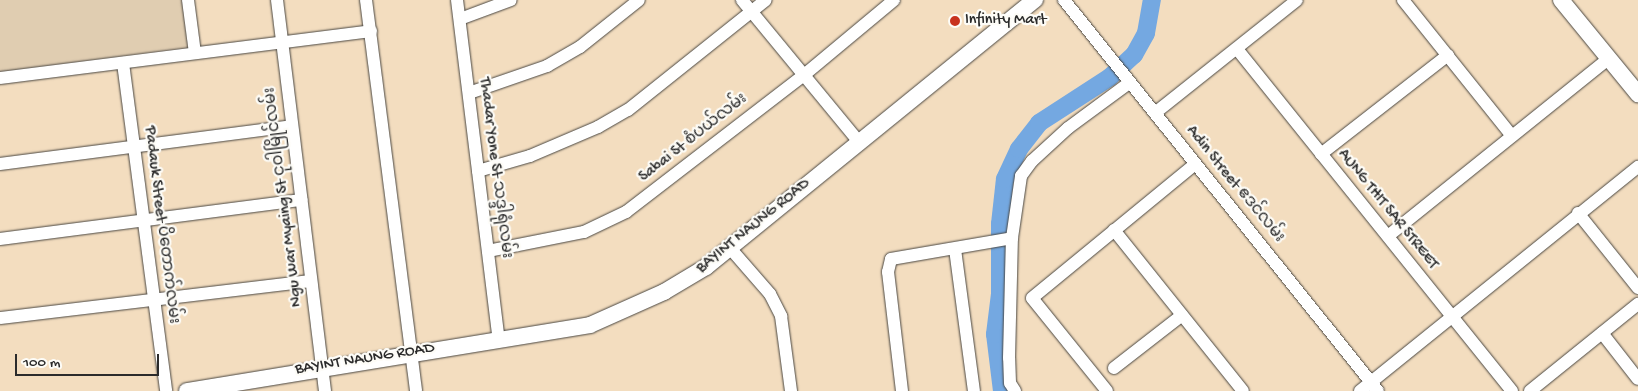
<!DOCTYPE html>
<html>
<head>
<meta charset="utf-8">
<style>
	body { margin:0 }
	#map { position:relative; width:1638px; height:391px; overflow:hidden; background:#f3ddbf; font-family:"Gochi Hand","Noto Sans Myanmar",sans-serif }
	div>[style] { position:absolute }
	.built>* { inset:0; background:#e0cdb1 }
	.river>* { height:18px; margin:-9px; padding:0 9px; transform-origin:9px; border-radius:9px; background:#74a8e1 }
	.roads { filter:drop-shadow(0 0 1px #494641) drop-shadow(0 0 1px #494641) }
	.minor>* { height:12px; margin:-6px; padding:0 6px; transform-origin:6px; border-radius:6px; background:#fff }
	.major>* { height:16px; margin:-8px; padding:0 8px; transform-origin:8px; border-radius:8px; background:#fff }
	.dots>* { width:14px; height:14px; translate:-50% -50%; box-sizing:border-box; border:2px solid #fdfcf7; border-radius:50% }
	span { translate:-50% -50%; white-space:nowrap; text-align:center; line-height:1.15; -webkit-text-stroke:4.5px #fdfcf7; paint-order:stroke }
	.poi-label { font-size:16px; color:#2b2b2b }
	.left { translate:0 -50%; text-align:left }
	.street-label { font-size:16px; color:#2b2b2b }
	.scale { position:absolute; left:15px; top:354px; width:144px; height:22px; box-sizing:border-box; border:2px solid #2b2b2b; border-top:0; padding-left:6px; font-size:15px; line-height:18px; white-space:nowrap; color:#2b2b2b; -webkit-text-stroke:4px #fdfcf7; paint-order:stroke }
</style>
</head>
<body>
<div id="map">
	<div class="built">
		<i style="clip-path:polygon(0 0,183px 0,188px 47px,0 72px)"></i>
	</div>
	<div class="river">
		<i style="left:1002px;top:391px;width:57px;rotate:-97deg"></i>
		<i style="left:995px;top:334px;width:40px;rotate:-82.9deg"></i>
		<i style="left:1000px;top:294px;width:70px;rotate:-90deg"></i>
		<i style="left:1000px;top:224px;width:45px;rotate:-83.7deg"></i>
		<i style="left:1005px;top:179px;width:33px;rotate:-65deg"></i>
		<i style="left:1019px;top:149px;width:33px;rotate:-52deg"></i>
		<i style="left:1039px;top:123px;width:85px;rotate:-32.9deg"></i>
		<i style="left:1110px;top:77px;width:33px;rotate:-43deg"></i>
		<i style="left:1134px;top:55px;width:25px;rotate:-61deg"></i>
		<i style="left:1146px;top:33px;width:34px;rotate:-80deg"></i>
	</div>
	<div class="roads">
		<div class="minor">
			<i style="left:188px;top:0;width:53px;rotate:82.5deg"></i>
			<i style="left:277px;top:0;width:394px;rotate:83deg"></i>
			<i style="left:366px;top:0;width:394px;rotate:82.7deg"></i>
			<i style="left:457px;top:0;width:343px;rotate:83deg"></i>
			<i style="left:742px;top:0;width:184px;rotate:50.5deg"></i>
			<i style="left:1064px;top:0;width:501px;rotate:51.23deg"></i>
			<i style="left:1403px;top:0;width:174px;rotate:51.3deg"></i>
			<i style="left:460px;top:19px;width:54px;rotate:-20.4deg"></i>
			<i style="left:1237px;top:49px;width:439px;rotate:51.2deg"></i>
			<i style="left:123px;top:63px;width:331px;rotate:82.5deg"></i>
			<i style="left:0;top:78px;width:374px;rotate:-7.2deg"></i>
			<i style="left:469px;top:93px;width:83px;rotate:-19.1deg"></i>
			<i style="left:547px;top:66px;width:38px;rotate:-30deg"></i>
			<i style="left:580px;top:47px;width:75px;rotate:-38.5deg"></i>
			<i style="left:1155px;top:113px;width:181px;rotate:-38.5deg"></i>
			<i style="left:1321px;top:154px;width:161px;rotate:-37.9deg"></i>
			<i style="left:0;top:164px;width:294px;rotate:-7.4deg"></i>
			<i style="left:478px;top:171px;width:54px;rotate:-16.1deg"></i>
			<i style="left:530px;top:156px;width:74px;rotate:-23.1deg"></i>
			<i style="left:598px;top:127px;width:34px;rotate:-30deg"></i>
			<i style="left:628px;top:110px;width:176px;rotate:-38.6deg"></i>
			<i style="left:1578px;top:213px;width:96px;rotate:51.3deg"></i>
			<i style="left:1114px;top:230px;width:206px;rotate:51.3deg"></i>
			<i style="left:1388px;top:236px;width:284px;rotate:-38.8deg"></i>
			<i style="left:0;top:239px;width:304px;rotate:-7.4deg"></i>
			<i style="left:730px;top:248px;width:61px;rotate:49deg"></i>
			<i style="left:770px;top:294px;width:25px;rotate:63deg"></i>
			<i style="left:781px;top:316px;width:76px;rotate:82.4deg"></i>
			<i style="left:955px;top:249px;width:143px;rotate:82.4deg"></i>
			<i style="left:488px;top:251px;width:98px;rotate:-11.2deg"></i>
			<i style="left:584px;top:232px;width:47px;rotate:-25.5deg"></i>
			<i style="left:626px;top:212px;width:225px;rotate:-37.6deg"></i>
			<i style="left:804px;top:75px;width:117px;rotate:-39.8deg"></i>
			<i style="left:0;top:318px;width:313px;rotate:-6.8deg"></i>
			<i style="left:1602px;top:333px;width:58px;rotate:52deg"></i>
			<i style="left:1114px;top:368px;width:86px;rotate:-37.9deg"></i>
			<i style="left:902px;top:391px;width:120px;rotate:-96.7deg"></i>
			<i style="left:888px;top:272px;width:13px;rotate:-77deg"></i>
			<i style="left:891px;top:259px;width:123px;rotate:-9.8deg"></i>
			<i style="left:1015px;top:391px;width:9px;rotate:-122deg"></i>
			<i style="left:1010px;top:383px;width:25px;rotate:-92deg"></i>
			<i style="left:1009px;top:358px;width:120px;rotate:-88.6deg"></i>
			<i style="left:1012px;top:238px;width:63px;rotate:-81.7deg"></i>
			<i style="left:1021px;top:176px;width:19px;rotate:-54deg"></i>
			<i style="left:1032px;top:161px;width:49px;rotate:-42.5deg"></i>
			<i style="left:1068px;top:128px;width:76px;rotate:-36.4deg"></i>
			<i style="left:1107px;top:391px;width:119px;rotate:-128.9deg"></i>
			<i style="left:1032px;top:298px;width:211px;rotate:-39.4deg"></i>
			<i style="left:1360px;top:391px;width:357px;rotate:-38.9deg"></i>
			<i style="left:1530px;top:391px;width:139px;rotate:-38.9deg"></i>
		</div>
		<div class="major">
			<i style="left:1561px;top:0;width:122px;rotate:50.7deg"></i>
			<i style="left:187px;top:391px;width:408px;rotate:-9.3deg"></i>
			<i style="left:590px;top:325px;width:81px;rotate:-24deg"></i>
			<i style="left:664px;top:292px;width:49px;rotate:-30.8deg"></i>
			<i style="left:706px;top:267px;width:424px;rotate:-39.1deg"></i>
		</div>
	</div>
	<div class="dots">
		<i style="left:955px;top:21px;background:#c8321e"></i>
	</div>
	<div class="poi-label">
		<span class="left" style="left:965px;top:21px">Infinity Mart</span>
	</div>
	<div class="street-label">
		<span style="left:694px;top:139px;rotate:-38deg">Sabai St စံပယ်လမ်း</span>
		<span style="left:494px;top:168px;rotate:83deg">Thadar Yone St သဒ္ဒါရုံလမ်း</span>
		<span style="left:1234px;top:185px;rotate:51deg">Adin Street ဧဒင်လမ်း</span>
		<span style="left:285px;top:197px;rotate:-97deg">Ngu War Myaing St ငုဝါမြိုင်လမ်း</span>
		<span style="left:1387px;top:210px;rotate:51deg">AUNG THIT SAR STREET</span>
		<span style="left:160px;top:225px;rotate:83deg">Padauk Street ပိတောက်လမ်း</span>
		<span style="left:754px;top:227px;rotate:-39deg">BAYINT NAUNG ROAD</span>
		<span style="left:365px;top:360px;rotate:-9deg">BAYINT NAUNG ROAD</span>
	</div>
	<div class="scale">100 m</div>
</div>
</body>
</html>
